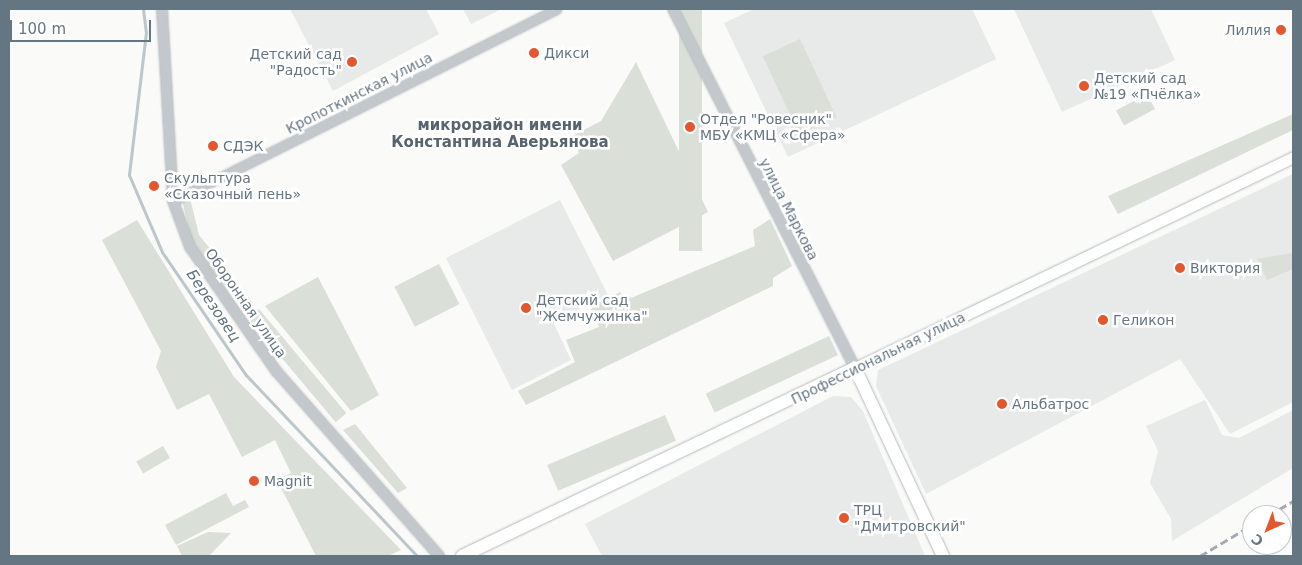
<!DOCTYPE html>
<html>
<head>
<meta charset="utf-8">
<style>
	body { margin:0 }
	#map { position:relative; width:1302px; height:565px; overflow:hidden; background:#fafaf8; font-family:"DejaVu Sans",sans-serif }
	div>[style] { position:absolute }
	.built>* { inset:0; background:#e8e9e9 }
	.green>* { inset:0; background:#dadfd7; transform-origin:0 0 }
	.stream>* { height:3px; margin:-1.5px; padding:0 1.5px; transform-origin:1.5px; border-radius:1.5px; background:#bbc7cb }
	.roads { filter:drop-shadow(0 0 1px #b3babf) drop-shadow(0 0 1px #b3babf) }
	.minor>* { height:9px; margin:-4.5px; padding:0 4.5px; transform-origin:4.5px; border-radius:4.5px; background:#c3c8cc }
	.tertiary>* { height:10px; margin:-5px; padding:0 5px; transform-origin:5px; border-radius:5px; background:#c3c8cc }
	.secondary>* { height:11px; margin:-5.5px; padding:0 5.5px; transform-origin:5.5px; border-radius:5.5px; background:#fff }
	.primary>* { height:12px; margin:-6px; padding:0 6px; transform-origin:6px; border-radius:6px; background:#fff }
	.rail>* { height:3px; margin-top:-1.5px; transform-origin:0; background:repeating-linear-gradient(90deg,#a2aab0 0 8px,transparent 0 12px) }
	.dots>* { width:14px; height:14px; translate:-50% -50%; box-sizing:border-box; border:2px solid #fff; border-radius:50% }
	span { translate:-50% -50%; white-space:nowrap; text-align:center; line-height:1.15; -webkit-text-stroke:5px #fff; paint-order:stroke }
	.poi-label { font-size:14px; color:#657683 }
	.right { translate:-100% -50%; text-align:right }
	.left { translate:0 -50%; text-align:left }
	.street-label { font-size:14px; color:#657683 }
	.neighbourhood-label { font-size:15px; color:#57646e; font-weight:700 }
	.water-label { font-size:15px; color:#60757c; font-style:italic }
	.frame { position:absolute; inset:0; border:10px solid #657683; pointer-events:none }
	.north { position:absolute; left:1242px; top:505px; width:50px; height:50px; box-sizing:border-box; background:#fff; border:1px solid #c1c8cd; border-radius:50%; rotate:223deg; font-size:14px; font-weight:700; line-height:20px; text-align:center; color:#657683 }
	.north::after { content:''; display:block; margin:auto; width:18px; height:22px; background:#e4572e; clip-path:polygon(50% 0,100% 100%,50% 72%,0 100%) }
	.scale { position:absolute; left:10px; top:20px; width:141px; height:22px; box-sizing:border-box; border:2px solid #657683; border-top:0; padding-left:6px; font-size:15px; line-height:18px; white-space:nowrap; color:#657683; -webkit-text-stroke:4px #fff; paint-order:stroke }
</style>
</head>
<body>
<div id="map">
	<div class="built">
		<i style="clip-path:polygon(290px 9px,426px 9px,439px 34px,333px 91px)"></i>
		<i style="clip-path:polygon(463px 9px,502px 9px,471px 24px)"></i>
		<i style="clip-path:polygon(754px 9px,972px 9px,996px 59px,788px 157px,724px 23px)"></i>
		<i style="clip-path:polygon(1014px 9px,1151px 9px,1175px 60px,1062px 112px)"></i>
		<i style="clip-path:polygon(1293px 174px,1293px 402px,1230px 434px,1180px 359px,926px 494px,876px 386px,878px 370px)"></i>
		<i style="clip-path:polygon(560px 200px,608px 295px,553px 322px,571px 360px,512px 390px,446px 258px)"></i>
		<i style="clip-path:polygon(833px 396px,851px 397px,863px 411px,925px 556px,602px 556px,585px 524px)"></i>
		<i style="clip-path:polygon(1205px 400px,1222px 435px,1239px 438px,1293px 410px,1293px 468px,1172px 541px,1171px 519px,1150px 483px,1158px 451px,1146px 426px)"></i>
	</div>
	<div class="green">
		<i style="left:679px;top:9px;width:23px;height:242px"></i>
		<i style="left:800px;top:39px;width:86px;height:41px;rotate:65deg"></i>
		<i style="clip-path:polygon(636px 62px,708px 212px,613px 261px,561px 165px,579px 153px,572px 136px,601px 121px)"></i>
		<i style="left:1147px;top:94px;width:17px;height:35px;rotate:62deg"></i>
		<i style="clip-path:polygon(1293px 114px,1293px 130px,1118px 214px,1108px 196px)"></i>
		<i style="clip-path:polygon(190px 198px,199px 235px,253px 303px,241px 308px,192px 242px,182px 200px)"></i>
		<i style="clip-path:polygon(770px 219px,792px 266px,773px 278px,773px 286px,526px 405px,518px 391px,575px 362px,566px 340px,599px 327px,590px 308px,620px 292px,626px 300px,755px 246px,753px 230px)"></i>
		<i style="clip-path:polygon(137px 220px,234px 377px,401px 550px,388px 556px,316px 556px,277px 480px,291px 473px,275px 440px,242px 457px,209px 394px,177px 410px,156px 367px,161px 351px,102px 240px)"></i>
		<i style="clip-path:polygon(1293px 253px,1293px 269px,1267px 280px,1257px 259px)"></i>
		<i style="left:439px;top:264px;width:45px;height:50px;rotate:63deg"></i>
		<i style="clip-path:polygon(318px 277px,379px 395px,351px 411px,265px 306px)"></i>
		<i style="left:259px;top:309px;width:136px;height:14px;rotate:50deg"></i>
		<i style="left:829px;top:336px;width:21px;height:136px;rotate:65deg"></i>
		<i style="left:665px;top:415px;width:28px;height:128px;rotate:67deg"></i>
		<i style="clip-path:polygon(355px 424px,407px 488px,398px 493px,343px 430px)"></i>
		<i style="left:163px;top:446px;width:14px;height:31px;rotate:60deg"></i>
		<i style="clip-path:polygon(226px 493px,233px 506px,245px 500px,249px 507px,176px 545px,165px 525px)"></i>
		<i style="clip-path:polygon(208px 532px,231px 533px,209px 556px,182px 556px,177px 546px)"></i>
	</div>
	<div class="stream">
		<i style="left:143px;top:9px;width:23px;rotate:83deg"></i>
		<i style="left:146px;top:32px;width:144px;rotate:96.8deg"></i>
		<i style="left:129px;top:175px;width:84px;rotate:66.8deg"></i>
		<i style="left:162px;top:252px;width:149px;rotate:55.7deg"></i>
		<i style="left:246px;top:375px;width:249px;rotate:46.6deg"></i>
	</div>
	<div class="roads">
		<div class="minor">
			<i style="left:173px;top:201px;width:429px;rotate:-26.6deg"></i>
		</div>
		<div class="tertiary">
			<i style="left:162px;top:9px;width:192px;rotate:86.7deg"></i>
			<i style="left:173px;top:201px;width:49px;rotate:69.7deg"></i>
			<i style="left:190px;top:247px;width:152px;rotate:55.2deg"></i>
			<i style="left:277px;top:372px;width:245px;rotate:48.6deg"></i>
			<i style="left:673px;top:9px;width:402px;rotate:63.1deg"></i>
		</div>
		<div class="secondary">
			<i style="left:855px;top:368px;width:486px;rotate:-25.7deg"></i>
		</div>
		<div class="primary">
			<i style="left:462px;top:556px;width:436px;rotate:-25.6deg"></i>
			<i style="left:855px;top:368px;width:208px;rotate:64.9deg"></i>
		</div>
	</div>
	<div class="rail">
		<i style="left:1269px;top:515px;width:28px;rotate:-30deg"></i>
		<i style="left:1200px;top:556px;width:61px;rotate:-30.8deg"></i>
	</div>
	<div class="dots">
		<i style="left:1281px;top:30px;background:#e4572e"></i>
		<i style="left:534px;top:53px;background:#e4572e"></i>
		<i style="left:352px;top:62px;background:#e4572e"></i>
		<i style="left:1084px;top:86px;background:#e4572e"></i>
		<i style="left:690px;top:127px;background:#e4572e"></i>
		<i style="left:213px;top:146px;background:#e4572e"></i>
		<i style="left:154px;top:186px;background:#e4572e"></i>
		<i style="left:1180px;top:268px;background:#e4572e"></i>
		<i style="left:526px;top:308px;background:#e4572e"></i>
		<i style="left:1103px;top:320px;background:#e4572e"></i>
		<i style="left:1002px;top:404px;background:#e4572e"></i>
		<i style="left:254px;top:481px;background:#e4572e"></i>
		<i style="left:844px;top:518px;background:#e4572e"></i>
	</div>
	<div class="poi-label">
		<span class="right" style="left:1271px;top:30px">Лилия</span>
		<span class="left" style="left:544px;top:53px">Дикси</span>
		<span class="right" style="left:342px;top:62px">Детский сад<br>"Радость"</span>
		<span class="left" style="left:1094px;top:86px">Детский сад<br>№19 «Пчёлка»</span>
		<span class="left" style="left:700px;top:127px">Отдел "Ровесник"<br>МБУ «КМЦ «Сфера»</span>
		<span class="left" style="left:223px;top:146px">СДЭК</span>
		<span class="left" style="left:164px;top:186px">Скульптура<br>«Сказочный пень»</span>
		<span class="left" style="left:1190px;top:268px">Виктория</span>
		<span class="left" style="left:536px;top:308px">Детский сад<br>"Жемчужинка"</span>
		<span class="left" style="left:1113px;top:320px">Геликон</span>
		<span class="left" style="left:1012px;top:404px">Альбатрос</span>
		<span class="left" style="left:264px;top:481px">Magnit</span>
		<span class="left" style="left:854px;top:518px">ТРЦ<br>"Дмитровский"</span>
	</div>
	<div class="street-label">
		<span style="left:359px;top:93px;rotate:-27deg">Кропоткинская улица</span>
		<span style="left:789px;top:209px;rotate:63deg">улица Маркова</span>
		<span style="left:246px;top:303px;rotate:55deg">Оборонная улица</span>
		<span style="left:878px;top:358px;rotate:-26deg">Профессиональная улица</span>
	</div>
	<div class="neighbourhood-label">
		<span style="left:500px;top:134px">микрорайон имени<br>Константина Аверьянова</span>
	</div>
	<div class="water-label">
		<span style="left:213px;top:306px;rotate:56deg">Березовец</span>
	</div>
	<div class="frame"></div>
	<div class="north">С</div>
	<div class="scale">100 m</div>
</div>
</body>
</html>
